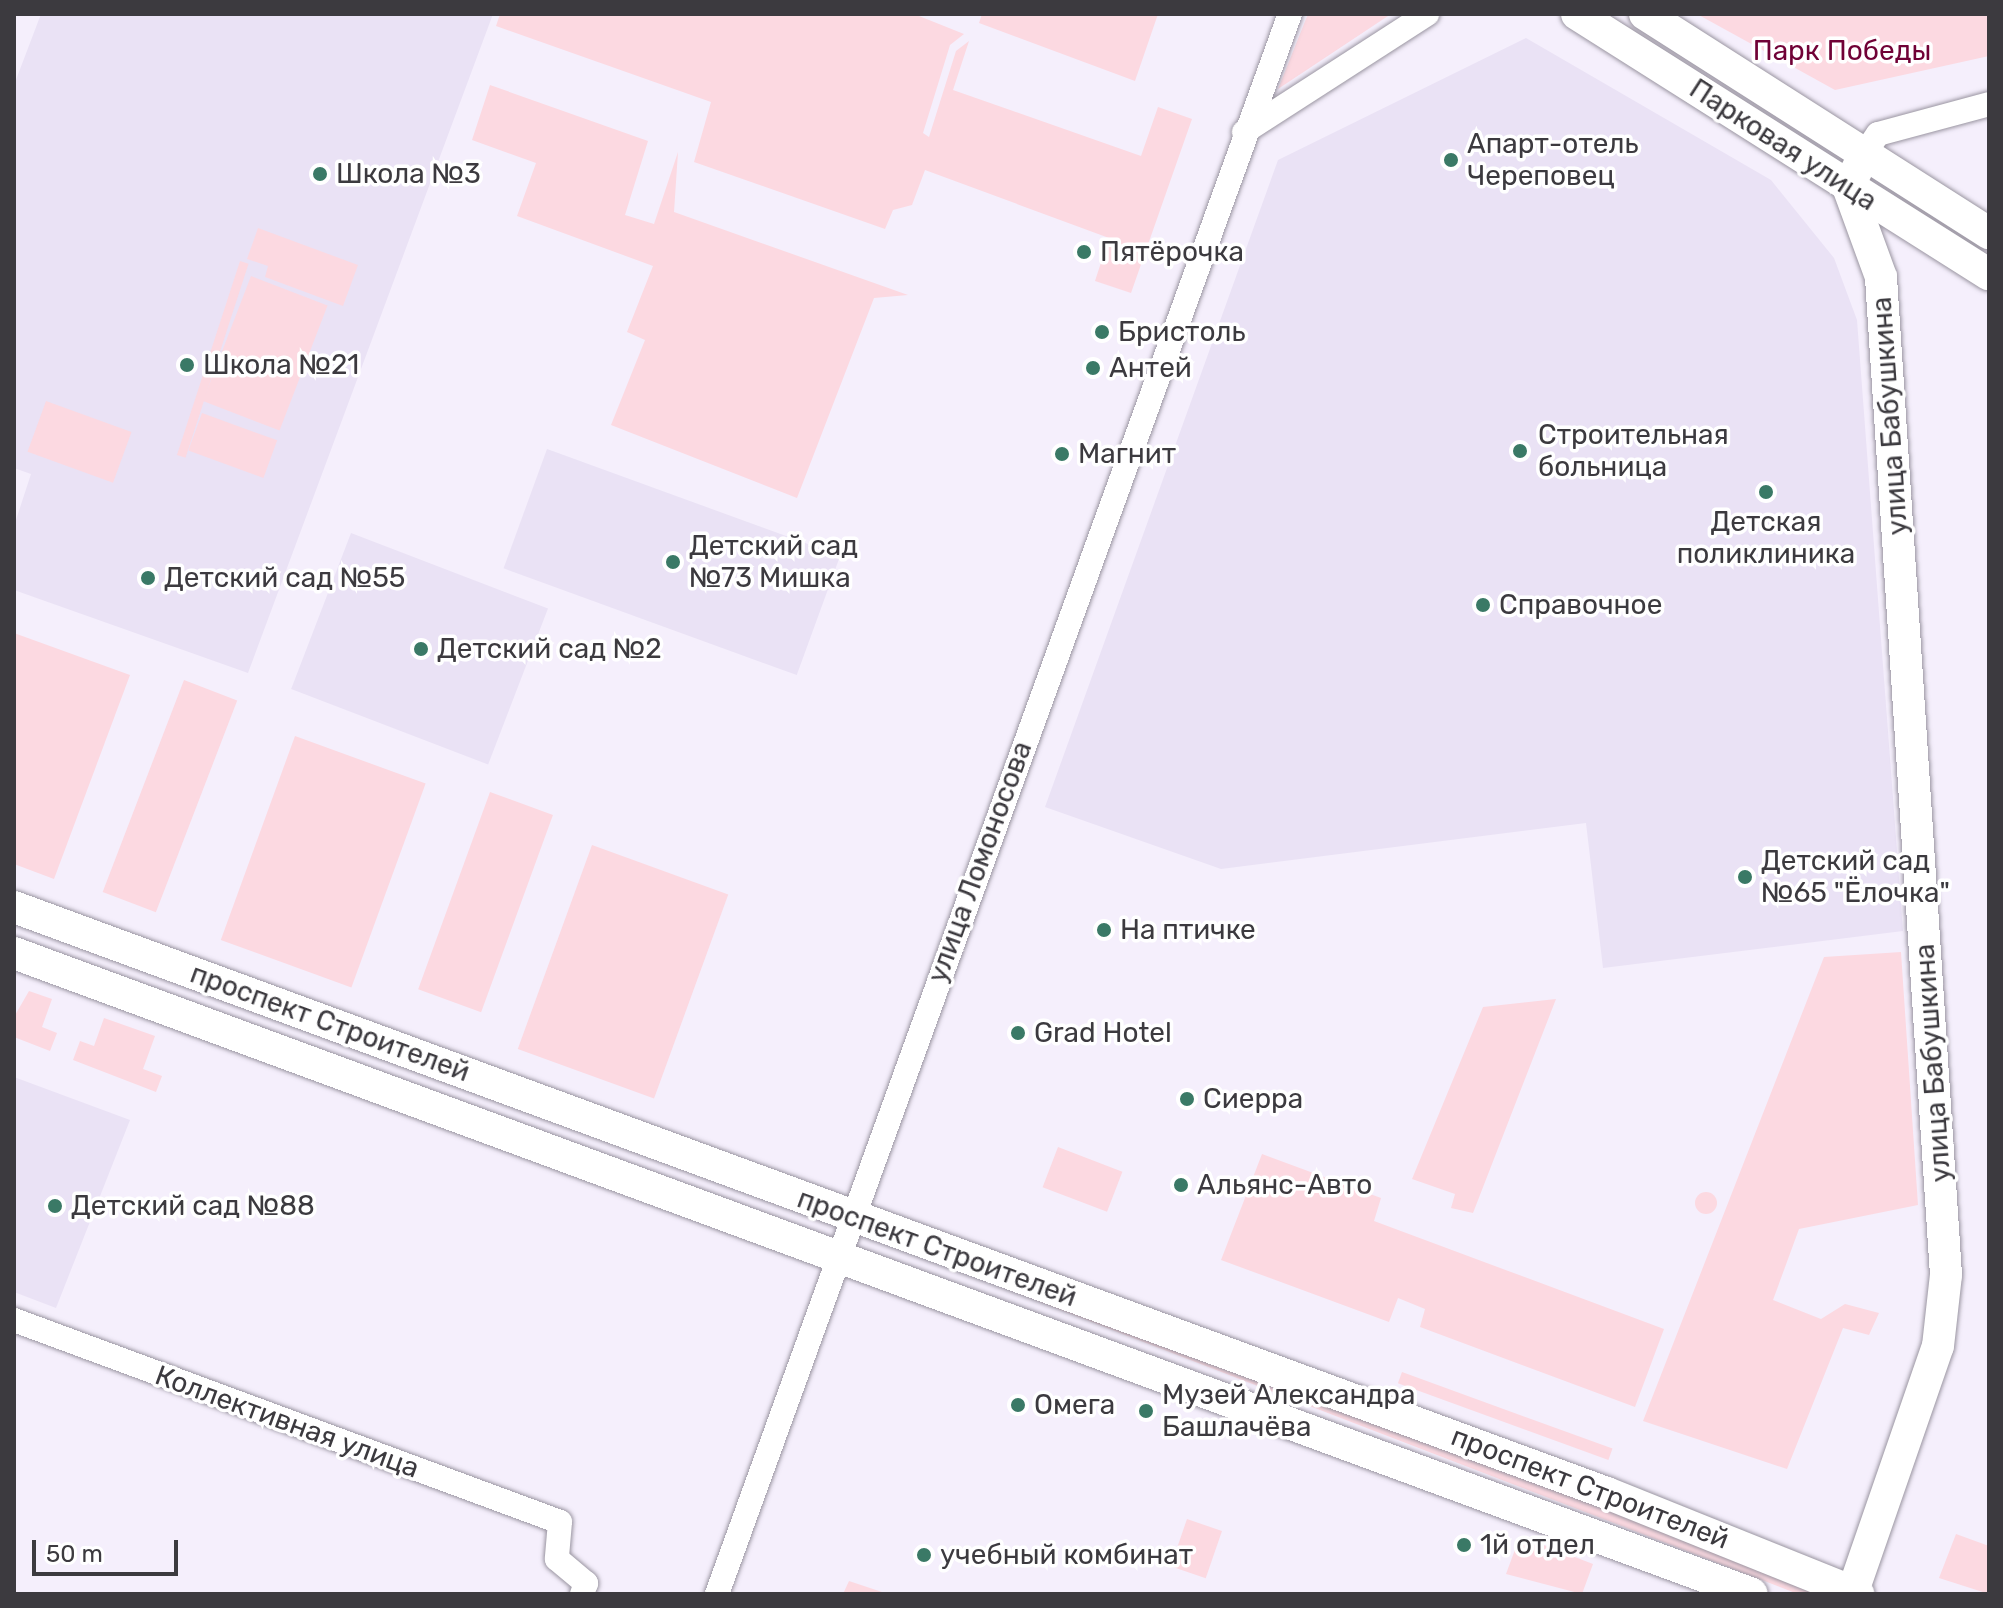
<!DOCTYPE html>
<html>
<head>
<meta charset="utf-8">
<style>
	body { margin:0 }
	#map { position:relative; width:2003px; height:1608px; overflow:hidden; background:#f5effc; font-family:Rubik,sans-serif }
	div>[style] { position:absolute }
	.built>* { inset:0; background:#eae2f5; transform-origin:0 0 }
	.green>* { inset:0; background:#fcd9e1; transform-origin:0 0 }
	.round { border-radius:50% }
	.roads { filter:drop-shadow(0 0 2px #9a95a1) drop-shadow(0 0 2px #9a95a1) }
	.street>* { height:24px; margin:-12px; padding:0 12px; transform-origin:12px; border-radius:12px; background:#fff }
	.secondary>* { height:32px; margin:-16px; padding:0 16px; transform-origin:16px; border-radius:16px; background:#fff }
	.dots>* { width:22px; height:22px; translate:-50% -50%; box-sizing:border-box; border:4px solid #fff; border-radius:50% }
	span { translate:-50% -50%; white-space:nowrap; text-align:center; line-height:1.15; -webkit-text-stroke:7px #fff; paint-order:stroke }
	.park-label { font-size:28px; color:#700136 }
	.poi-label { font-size:28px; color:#3c3a3f }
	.left { translate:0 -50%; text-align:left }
	.street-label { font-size:28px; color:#3c3a3f }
	.frame { position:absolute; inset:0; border:16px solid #3c3a3f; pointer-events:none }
	.scale { position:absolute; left:32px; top:1540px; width:146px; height:36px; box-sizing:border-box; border:4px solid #3c3a3f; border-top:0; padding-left:10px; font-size:24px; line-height:28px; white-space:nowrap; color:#3c3a3f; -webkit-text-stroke:6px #fff; paint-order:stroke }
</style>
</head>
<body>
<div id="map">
	<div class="built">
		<i style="clip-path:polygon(41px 14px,493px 14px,248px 673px,14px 590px,14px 526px,31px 474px,14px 468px,14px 85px)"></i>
		<i style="clip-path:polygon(1526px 38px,1771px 180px,1834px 258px,1857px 320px,1903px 931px,1603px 968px,1586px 823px,1221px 869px,1045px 807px,1278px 160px)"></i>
		<i style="left:547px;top:449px;width:312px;height:127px;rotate:20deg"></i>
		<i style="left:351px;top:533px;width:211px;height:167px;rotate:21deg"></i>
		<i style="clip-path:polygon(14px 1077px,130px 1120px,56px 1308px,14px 1292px)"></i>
	</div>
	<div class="green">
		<i style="clip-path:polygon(500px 14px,914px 14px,964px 34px,950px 45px,923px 133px,929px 137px,956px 51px,969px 41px,953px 90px,1141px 156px,1158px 107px,1192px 119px,1131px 293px,1095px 281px,1109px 238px,925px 170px,912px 205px,893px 210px,885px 229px,694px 162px,711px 102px,496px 26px)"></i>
		<i style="clip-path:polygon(982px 14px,1158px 14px,1135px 81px,979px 23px)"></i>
		<i style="clip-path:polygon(1308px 14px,1391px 14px,1278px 89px)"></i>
		<i style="clip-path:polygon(1697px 14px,1989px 14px,1989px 56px,1835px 90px)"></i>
		<i style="clip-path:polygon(490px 85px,648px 141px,625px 215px,654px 224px,678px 152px,674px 212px,908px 295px,874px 298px,797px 498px,611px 425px,645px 340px,627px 332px,653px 266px,517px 216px,536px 163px,472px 140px)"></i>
		<i style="clip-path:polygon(258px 228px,358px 265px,343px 306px,265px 277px,268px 266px,247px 259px)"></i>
		<i style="left:240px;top:261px;width:9px;height:204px;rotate:18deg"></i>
		<i style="left:251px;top:276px;width:82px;height:134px;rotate:21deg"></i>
		<i style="left:46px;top:401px;width:91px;height:54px;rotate:20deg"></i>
		<i style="left:202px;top:413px;width:80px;height:40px;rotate:20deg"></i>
		<i style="clip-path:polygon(14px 633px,130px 675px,54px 879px,14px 864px)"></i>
		<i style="left:184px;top:680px;width:57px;height:227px;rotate:21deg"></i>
		<i style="left:295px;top:736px;width:139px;height:217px;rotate:20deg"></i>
		<i style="left:490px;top:792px;width:67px;height:210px;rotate:20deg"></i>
		<i style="left:592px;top:845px;width:145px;height:217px;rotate:20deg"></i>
		<i style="clip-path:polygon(1901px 952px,1918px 1205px,1799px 1229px,1773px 1300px,1821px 1319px,1845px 1304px,1879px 1313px,1869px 1335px,1843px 1328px,1787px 1469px,1643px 1421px,1824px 957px)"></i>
		<i style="clip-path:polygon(29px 991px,52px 999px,42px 1027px,57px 1033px,50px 1051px,14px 1037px,14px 1017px)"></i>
		<i style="clip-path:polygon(1556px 999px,1473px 1213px,1451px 1208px,1455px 1194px,1412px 1179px,1483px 1007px)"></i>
		<i style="clip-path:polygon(104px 1018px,155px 1036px,143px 1069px,162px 1076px,156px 1092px,73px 1060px,80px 1041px,94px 1046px)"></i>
		<i style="left:1058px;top:1147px;width:69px;height:43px;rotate:21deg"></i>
		<i style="clip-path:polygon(1262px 1154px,1381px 1198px,1374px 1221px,1664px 1329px,1635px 1407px,1420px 1327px,1425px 1309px,1398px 1298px,1389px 1322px,1221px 1260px)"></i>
		<i class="round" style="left:1695px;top:1192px;width:22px;height:22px"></i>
		<i style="clip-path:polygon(871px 1237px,1819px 1582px,1813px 1594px,1798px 1594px)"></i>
		<i style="left:1402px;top:1372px;width:224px;height:12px;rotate:20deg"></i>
		<i style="left:1187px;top:1519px;width:37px;height:50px;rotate:19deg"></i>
		<i style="clip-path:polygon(1956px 1534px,1989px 1546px,1989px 1594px,1939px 1578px)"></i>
		<i style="clip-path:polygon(1520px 1536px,1593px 1564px,1582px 1594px,1506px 1574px)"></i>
		<i style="clip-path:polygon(849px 1581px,882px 1592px,881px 1594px,843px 1594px)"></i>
	</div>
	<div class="roads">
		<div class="street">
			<i style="left:1244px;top:132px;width:218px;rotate:-32.8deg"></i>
			<i style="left:1865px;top:153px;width:23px;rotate:-56deg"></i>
			<i style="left:1878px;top:134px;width:115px;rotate:-15.1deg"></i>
			<i style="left:14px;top:1320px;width:582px;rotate:20.3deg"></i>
			<i style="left:560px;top:1522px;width:37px;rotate:95deg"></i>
			<i style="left:557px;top:1559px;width:38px;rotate:40deg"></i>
			<i style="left:586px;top:1583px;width:12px;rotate:110deg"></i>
			<i style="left:717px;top:1594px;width:1681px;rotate:-70.07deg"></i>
		</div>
		<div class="secondary">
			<i style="left:1577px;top:14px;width:487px;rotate:32.3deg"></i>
			<i style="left:1645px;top:14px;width:408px;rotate:32.5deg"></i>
			<i style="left:14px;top:907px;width:1697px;rotate:20.2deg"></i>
			<i style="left:1607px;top:1493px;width:271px;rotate:21.9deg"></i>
			<i style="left:14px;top:953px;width:1852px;rotate:20.24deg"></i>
			<i style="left:1852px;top:1594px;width:262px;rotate:-70.9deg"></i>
			<i style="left:1938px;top:1346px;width:71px;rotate:-83.6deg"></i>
			<i style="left:1946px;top:1275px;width:1000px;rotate:-93.73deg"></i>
			<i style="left:1881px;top:277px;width:96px;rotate:-110.1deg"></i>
			<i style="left:1848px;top:187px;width:38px;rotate:-63deg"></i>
		</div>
	</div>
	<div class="dots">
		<i style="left:1451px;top:160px;background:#3a7966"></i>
		<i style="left:320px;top:174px;background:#3a7966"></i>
		<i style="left:1084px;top:252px;background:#3a7966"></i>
		<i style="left:1102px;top:332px;background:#3a7966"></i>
		<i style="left:187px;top:365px;background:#3a7966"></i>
		<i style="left:1093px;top:368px;background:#3a7966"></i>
		<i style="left:1520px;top:451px;background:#3a7966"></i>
		<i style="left:1062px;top:454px;background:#3a7966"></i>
		<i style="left:1766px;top:492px;background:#3a7966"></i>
		<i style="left:673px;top:562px;background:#3a7966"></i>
		<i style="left:148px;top:578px;background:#3a7966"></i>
		<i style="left:1483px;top:605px;background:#3a7966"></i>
		<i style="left:421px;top:649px;background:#3a7966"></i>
		<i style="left:1745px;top:877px;background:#3a7966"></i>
		<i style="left:1104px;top:930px;background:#3a7966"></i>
		<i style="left:1018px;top:1033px;background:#3a7966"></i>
		<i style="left:1187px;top:1099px;background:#3a7966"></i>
		<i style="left:1181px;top:1185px;background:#3a7966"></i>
		<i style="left:55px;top:1206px;background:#3a7966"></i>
		<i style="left:1018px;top:1405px;background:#3a7966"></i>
		<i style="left:1146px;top:1411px;background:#3a7966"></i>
		<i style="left:1464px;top:1545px;background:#3a7966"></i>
		<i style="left:924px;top:1555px;background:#3a7966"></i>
	</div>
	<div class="park-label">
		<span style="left:1842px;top:51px">Парк Победы</span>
	</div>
	<div class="poi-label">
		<span class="left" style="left:1467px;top:160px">Апарт-отель<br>Череповец</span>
		<span class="left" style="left:336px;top:174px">Школа №3</span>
		<span class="left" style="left:1100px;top:252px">Пятёрочка</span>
		<span class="left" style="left:1118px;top:332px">Бристоль</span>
		<span class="left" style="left:203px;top:365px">Школа №21</span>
		<span class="left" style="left:1109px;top:368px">Антей</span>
		<span class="left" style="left:1538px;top:451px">Строительная<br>больница</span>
		<span class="left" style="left:1078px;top:454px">Магнит</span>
		<span style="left:1766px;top:538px">Детская<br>поликлиника</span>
		<span class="left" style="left:689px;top:562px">Детский сад<br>№73 Мишка</span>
		<span class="left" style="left:164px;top:578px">Детский сад №55</span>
		<span class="left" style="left:1499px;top:605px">Справочное</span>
		<span class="left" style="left:437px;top:649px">Детский сад №2</span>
		<span class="left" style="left:1761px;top:877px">Детский сад<br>№65 "Ёлочка"</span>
		<span class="left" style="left:1120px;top:930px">На птичке</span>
		<span class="left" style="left:1034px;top:1033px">Grad Hotel</span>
		<span class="left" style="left:1203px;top:1099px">Сиерра</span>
		<span class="left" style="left:1197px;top:1185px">Альянс-Авто</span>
		<span class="left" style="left:71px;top:1206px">Детский сад №88</span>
		<span class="left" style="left:1162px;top:1411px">Музей Александра<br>Башлачёва</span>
		<span class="left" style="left:1034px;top:1405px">Омега</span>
		<span class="left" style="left:1480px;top:1545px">1й отдел</span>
		<span class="left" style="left:940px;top:1555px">учебный комбинат</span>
	</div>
	<div class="street-label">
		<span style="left:1783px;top:145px;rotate:33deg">Парковая улица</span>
		<span style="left:1890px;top:416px;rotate:-94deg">улица Бабушкина</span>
		<span style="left:980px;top:862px;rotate:-70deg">улица Ломоносова</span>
		<span style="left:330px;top:1023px;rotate:20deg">проспект Строителей</span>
		<span style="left:1933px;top:1063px;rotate:-94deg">улица Бабушкина</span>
		<span style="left:937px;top:1248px;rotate:20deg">проспект Строителей</span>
		<span style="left:287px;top:1422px;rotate:20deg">Коллективная улица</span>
		<span style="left:1590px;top:1488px;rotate:21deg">проспект Строителей</span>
	</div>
	<div class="frame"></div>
	<div class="scale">50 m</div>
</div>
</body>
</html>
